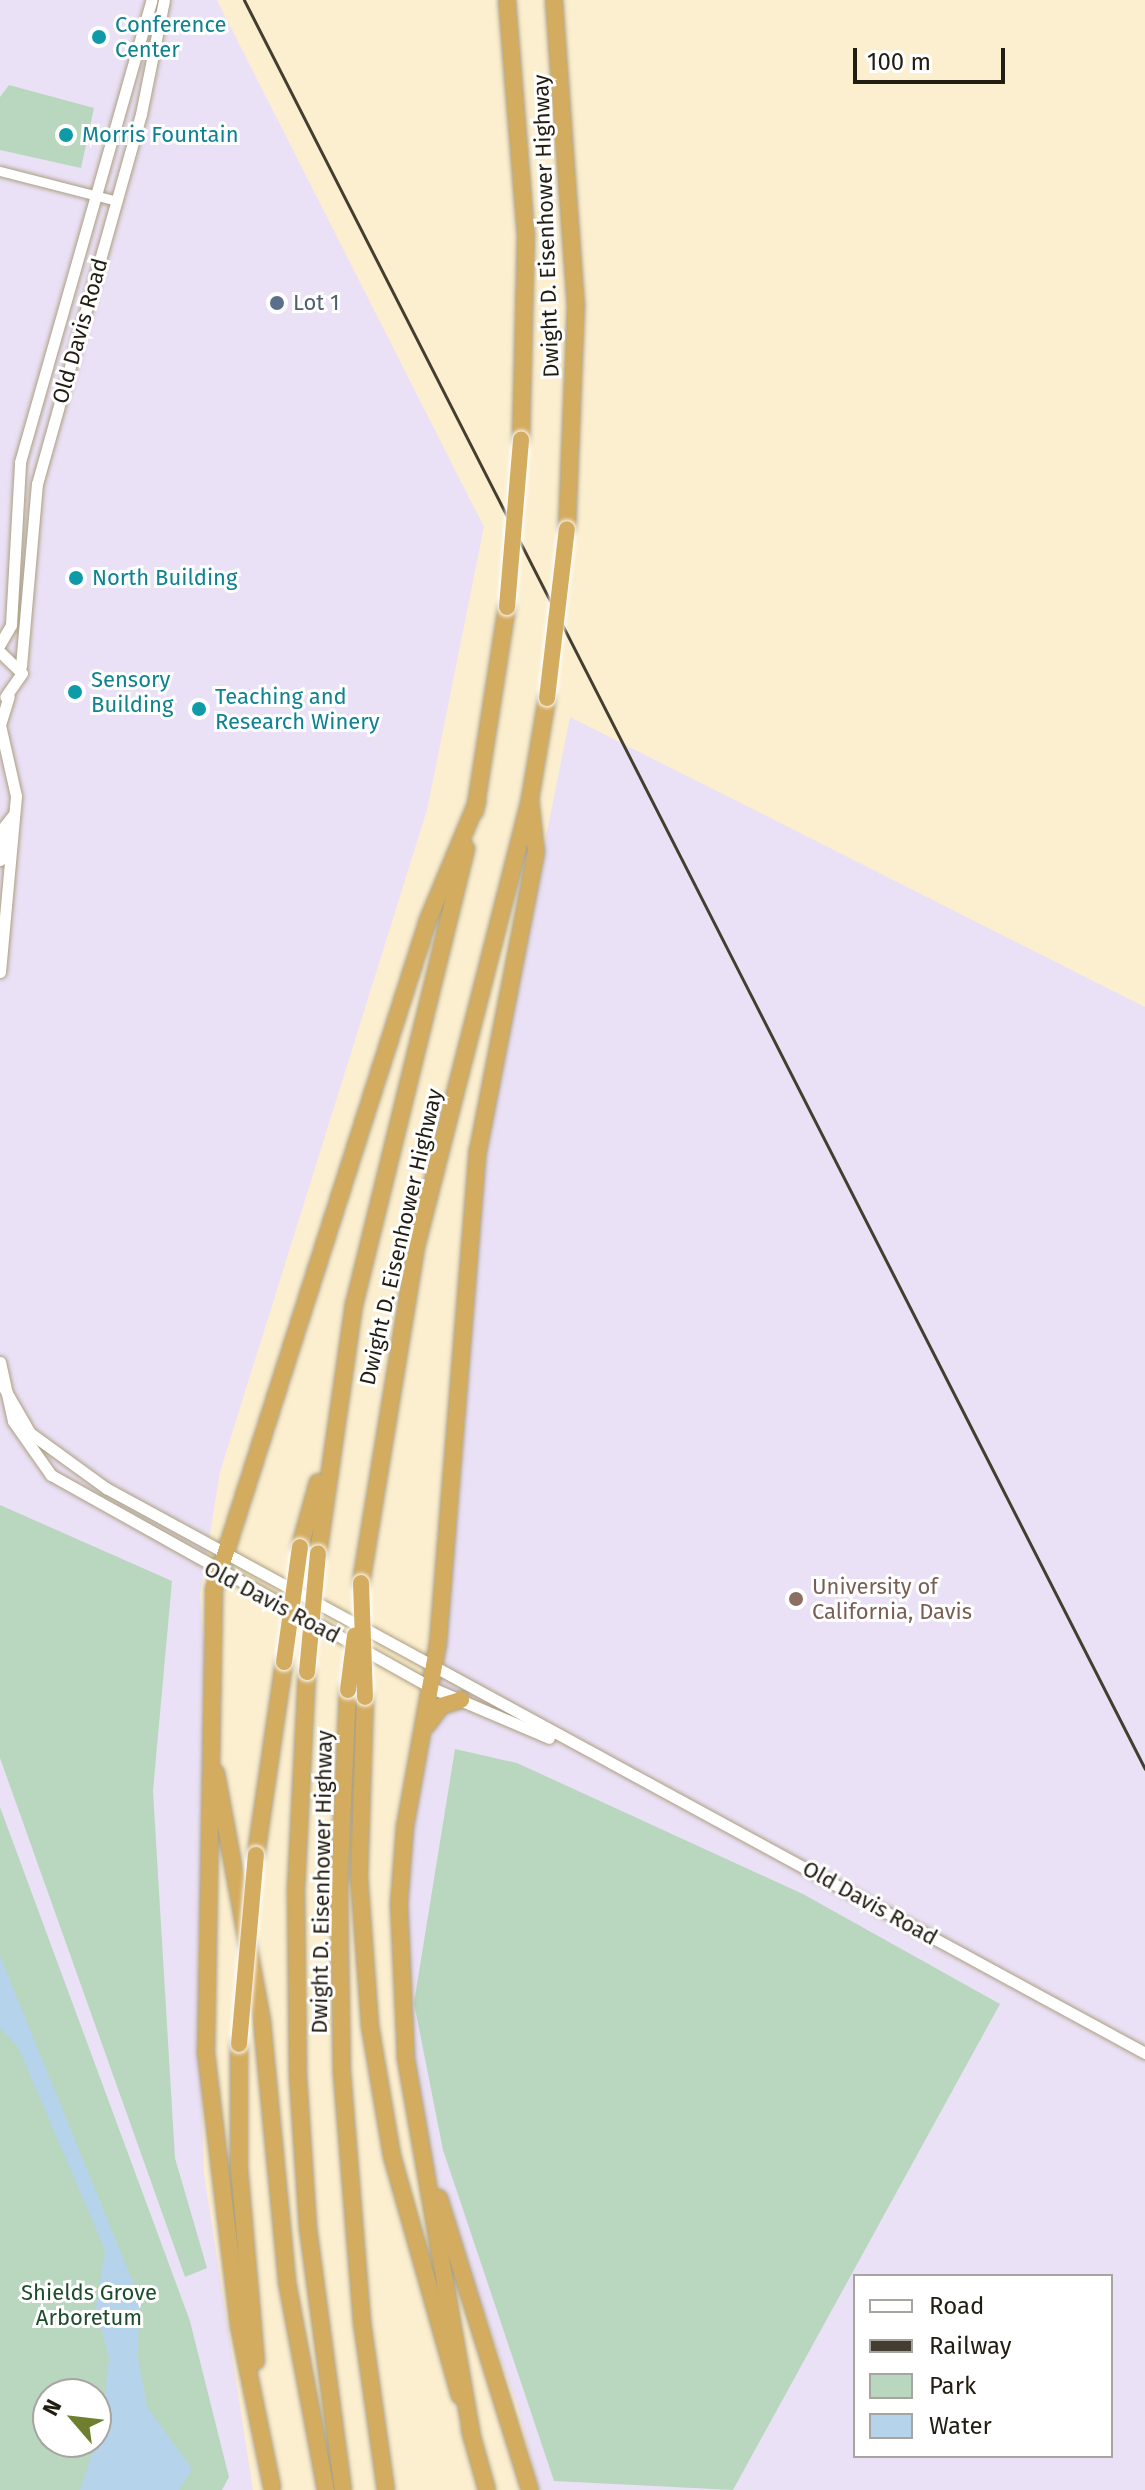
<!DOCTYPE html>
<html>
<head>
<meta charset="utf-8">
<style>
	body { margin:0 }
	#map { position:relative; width:1145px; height:2490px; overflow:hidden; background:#fcefcf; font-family:"Fira Sans",sans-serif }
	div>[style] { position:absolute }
	.education>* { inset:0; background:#ebe1f6 }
	.green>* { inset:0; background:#b9d7bf }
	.water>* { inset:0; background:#b5d3eb }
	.roads { filter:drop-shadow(0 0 2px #ab9f81) drop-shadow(0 0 2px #ab9f81) }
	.minor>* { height:9px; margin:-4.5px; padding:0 4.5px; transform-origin:4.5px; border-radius:4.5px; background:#fff }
	.tertiary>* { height:11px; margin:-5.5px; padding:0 5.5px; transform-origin:5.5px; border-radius:5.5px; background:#fff }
	.motorway>* { height:16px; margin:-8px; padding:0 8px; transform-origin:8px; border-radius:8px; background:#d3ac60 }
	.rail>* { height:3px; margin:-1.5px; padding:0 1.5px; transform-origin:1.5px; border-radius:1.5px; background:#443e30 }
	.bridges { filter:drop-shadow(0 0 2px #fff) drop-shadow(0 0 2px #fff) }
	.motorway-bridge>* { height:16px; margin:-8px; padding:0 8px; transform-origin:8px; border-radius:8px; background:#d3ac60 }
	.dots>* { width:22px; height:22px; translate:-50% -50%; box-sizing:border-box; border:4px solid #fff; border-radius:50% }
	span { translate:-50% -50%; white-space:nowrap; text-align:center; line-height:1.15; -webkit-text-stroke:6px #fff; paint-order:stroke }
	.culture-label { font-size:22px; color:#0d838f }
	.left { translate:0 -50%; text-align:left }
	.street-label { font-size:22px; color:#221d12 }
	.service-label { font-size:22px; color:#4e5e75 }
	.education-label { font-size:22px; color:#785e54 }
	.park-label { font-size:22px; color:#1e4d2d }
	.legend { position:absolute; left:853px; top:2274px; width:260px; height:184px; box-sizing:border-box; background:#fff; border:2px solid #a7a5a0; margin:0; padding:10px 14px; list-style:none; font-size:24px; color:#221d12 }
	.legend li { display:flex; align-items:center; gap:16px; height:40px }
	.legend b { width:40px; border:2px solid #a7a5a0 }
	.north { position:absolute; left:32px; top:2378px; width:80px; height:80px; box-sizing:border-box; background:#fff; border:2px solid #a7a5a0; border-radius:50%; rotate:298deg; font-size:22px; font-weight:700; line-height:32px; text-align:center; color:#221d12 }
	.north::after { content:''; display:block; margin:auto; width:28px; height:36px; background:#6e802f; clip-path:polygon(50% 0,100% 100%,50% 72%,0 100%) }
	.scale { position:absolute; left:853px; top:48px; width:152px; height:36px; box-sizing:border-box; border:4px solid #221d12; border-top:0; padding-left:10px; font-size:24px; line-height:28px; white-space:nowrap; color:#221d12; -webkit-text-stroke:6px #fff; paint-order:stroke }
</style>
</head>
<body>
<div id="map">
	<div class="education">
		<i style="clip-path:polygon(evenodd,0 0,217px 0,484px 527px,427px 810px,220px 1472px,200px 1595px,208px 1699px,198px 1961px,204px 2174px,253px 2490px,0 2490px,0 0,48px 2394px,96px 2394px,96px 2442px,48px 2442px,48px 2394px)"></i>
		<i style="clip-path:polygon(evenodd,570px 717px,1145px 1007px,1145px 2490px,539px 2490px,518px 2408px,435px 2175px,412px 2055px,406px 1906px,412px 1829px,458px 1512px,487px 1130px,570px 717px,855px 2276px,1111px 2276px,1111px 2456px,855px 2456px,855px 2276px)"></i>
	</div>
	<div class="green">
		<i style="clip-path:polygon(9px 85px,94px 108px,81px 168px,0 150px,0 97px)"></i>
		<i style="clip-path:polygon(0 1505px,172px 1581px,153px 1791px,175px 2158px,207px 2268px,185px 2277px,0 1758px)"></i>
		<i style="clip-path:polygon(455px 1749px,517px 1763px,803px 1894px,1000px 2004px,733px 2490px,554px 2481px,443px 2150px,414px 2003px)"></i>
		<i style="clip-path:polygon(evenodd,0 1807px,190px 2321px,229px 2477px,222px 2490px,0 2490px,0 1807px,48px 2394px,96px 2394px,96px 2442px,48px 2442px,48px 2394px)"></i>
	</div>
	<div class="water">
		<i style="clip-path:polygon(0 1956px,139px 2297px,138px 2358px,147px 2407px,192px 2469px,179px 2490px,80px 2490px,101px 2429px,109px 2358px,96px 2306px,105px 2250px,18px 2047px,0 2028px)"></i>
	</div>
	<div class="roads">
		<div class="minor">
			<i style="left:0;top:171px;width:121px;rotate:14.4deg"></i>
		</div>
		<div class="tertiary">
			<i style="left:0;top:644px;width:22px;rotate:-60deg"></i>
			<i style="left:11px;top:625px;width:163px;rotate:-86.8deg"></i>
			<i style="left:20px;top:462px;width:480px;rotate:-74.1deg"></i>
			<i style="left:0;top:652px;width:30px;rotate:44deg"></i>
			<i style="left:22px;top:673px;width:29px;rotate:125deg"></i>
			<i style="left:21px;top:666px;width:183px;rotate:-85deg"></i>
			<i style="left:37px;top:484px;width:384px;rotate:-74.3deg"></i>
			<i style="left:141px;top:114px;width:116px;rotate:-78.6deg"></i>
			<i style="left:0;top:860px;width:32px;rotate:-85deg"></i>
			<i style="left:3px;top:828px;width:18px;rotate:-52deg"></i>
			<i style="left:0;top:972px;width:177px;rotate:-84.8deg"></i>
			<i style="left:16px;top:796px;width:73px;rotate:-102.7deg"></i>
			<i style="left:0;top:725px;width:30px;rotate:-73deg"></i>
			<i style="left:0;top:1362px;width:60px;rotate:77.6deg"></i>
			<i style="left:13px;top:1421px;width:66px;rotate:54.9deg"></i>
			<i style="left:51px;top:1475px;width:436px;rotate:29.2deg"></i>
			<i style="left:432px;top:1688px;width:127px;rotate:23.1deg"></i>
			<i style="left:4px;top:1388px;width:52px;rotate:60deg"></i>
			<i style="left:30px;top:1433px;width:94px;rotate:35.9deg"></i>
			<i style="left:106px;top:1488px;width:1183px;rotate:28.54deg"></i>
		</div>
		<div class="motorway">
			<i style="left:507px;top:0;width:236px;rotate:85.4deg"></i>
			<i style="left:526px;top:235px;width:205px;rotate:91.4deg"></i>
			<i style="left:554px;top:0;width:306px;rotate:85.9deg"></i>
			<i style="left:576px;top:305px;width:224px;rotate:92.3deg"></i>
			<i style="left:475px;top:811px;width:206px;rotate:-81.1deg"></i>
			<i style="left:300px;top:1547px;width:67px;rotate:-74.5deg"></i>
			<i style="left:318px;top:1554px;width:252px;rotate:-81.8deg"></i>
			<i style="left:354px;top:1305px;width:470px;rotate:-76.2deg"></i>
			<i style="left:361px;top:1583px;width:340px;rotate:-80.7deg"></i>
			<i style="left:416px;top:1247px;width:462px;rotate:-75.7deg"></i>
			<i style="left:530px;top:799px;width:102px;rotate:-80.4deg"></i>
			<i style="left:307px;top:1672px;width:219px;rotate:92.9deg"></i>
			<i style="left:296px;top:1891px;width:186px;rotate:89.4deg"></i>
			<i style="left:298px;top:2077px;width:151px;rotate:86.2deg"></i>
			<i style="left:308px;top:2228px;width:264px;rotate:82.4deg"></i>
			<i style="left:348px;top:1690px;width:201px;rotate:92.6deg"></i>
			<i style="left:339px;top:1891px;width:182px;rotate:89.1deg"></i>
			<i style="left:342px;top:2073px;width:250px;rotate:85.4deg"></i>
			<i style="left:362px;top:2322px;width:170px;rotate:81.9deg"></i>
			<i style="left:365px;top:1697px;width:179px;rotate:91.9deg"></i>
			<i style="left:359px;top:1876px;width:150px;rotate:85.8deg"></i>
			<i style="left:370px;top:2026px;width:132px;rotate:80.4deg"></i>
			<i style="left:392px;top:2156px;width:249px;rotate:74.2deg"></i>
			<i style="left:428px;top:1724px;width:22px;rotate:-54deg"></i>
			<i style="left:441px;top:1706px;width:21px;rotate:-17deg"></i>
			<i style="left:216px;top:1773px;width:252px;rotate:79.5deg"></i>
			<i style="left:262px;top:2021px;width:262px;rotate:84.5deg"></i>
			<i style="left:287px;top:2282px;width:212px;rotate:79.4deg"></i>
			<i style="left:256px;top:1855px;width:195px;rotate:-81.7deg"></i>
			<i style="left:239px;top:2044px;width:124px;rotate:90deg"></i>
			<i style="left:239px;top:2168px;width:194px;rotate:85deg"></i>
			<i style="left:439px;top:2198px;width:306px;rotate:72.7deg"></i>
			<i style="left:470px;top:2430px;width:62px;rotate:74.2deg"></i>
			<i style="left:472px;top:2437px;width:386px;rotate:-99.9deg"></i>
			<i style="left:406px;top:2057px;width:152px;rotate:-92.6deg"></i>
			<i style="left:399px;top:1905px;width:78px;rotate:-85.6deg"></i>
			<i style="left:405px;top:1827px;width:186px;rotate:-79.8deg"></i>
			<i style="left:438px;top:1644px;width:495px;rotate:-85.4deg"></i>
			<i style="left:478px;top:1151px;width:305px;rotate:-79deg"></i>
			<i style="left:536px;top:852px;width:53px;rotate:-96.5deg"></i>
			<i style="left:272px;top:2487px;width:164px;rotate:-101.6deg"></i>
			<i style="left:239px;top:2326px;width:276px;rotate:-96.9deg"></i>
			<i style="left:206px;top:2052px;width:463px;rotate:-89deg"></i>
			<i style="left:214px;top:1589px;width:702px;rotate:-72.26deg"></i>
			<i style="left:428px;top:920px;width:128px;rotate:-67.4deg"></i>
		</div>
	</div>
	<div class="rail">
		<i style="left:244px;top:0;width:1985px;rotate:63.01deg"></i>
	</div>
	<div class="bridges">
		<div class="motorway-bridge">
			<i style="left:507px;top:607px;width:168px;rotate:-85.2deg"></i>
			<i style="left:547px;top:698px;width:170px;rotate:-83.3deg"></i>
			<i style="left:361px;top:1583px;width:114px;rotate:88deg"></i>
			<i style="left:284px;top:1662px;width:116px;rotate:-82.1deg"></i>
			<i style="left:307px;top:1672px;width:119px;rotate:-84.7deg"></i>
			<i style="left:348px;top:1690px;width:55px;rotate:-82.7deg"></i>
			<i style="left:239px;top:2044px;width:190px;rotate:-84.9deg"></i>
		</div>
	</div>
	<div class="dots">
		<i style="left:99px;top:37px;background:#0f9aa8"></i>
		<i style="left:66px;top:135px;background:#0f9aa8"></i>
		<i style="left:277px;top:303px;background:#5c6f8a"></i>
		<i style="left:76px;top:578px;background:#0f9aa8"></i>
		<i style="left:75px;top:692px;background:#0f9aa8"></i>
		<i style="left:199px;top:709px;background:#0f9aa8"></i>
		<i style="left:796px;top:1599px;background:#8d6e63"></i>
	</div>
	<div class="culture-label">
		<span class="left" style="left:115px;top:37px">Conference<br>Center</span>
		<span class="left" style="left:82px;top:135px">Morris Fountain</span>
		<span class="left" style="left:92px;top:578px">North Building</span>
		<span class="left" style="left:91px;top:692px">Sensory<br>Building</span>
		<span class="left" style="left:215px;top:709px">Teaching and<br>Research Winery</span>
	</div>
	<div class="street-label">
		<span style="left:546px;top:226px;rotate:-92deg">Dwight D. Eisenhower Highway</span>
		<span style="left:80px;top:331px;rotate:-74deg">Old Davis Road</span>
		<span style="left:401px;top:1237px;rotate:-77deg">Dwight D. Eisenhower Highway</span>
		<span style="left:272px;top:1602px;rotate:28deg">Old Davis Road</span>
		<span style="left:322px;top:1882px;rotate:-89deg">Dwight D. Eisenhower Highway</span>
		<span style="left:870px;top:1903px;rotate:29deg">Old Davis Road</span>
	</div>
	<div class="service-label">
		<span class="left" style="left:293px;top:303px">Lot 1</span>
	</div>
	<div class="education-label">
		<span class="left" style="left:812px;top:1599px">University of<br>California, Davis</span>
	</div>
	<div class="park-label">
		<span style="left:89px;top:2305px">Shields Grove<br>Arboretum</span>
	</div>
	<ul class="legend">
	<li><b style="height:10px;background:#fff"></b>Road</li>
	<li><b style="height:10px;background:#443e30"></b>Railway</li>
	<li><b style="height:22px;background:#b9d7bf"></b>Park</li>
	<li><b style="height:22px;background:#b5d3eb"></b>Water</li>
	</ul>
	<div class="north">N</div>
	<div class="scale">100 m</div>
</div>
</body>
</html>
